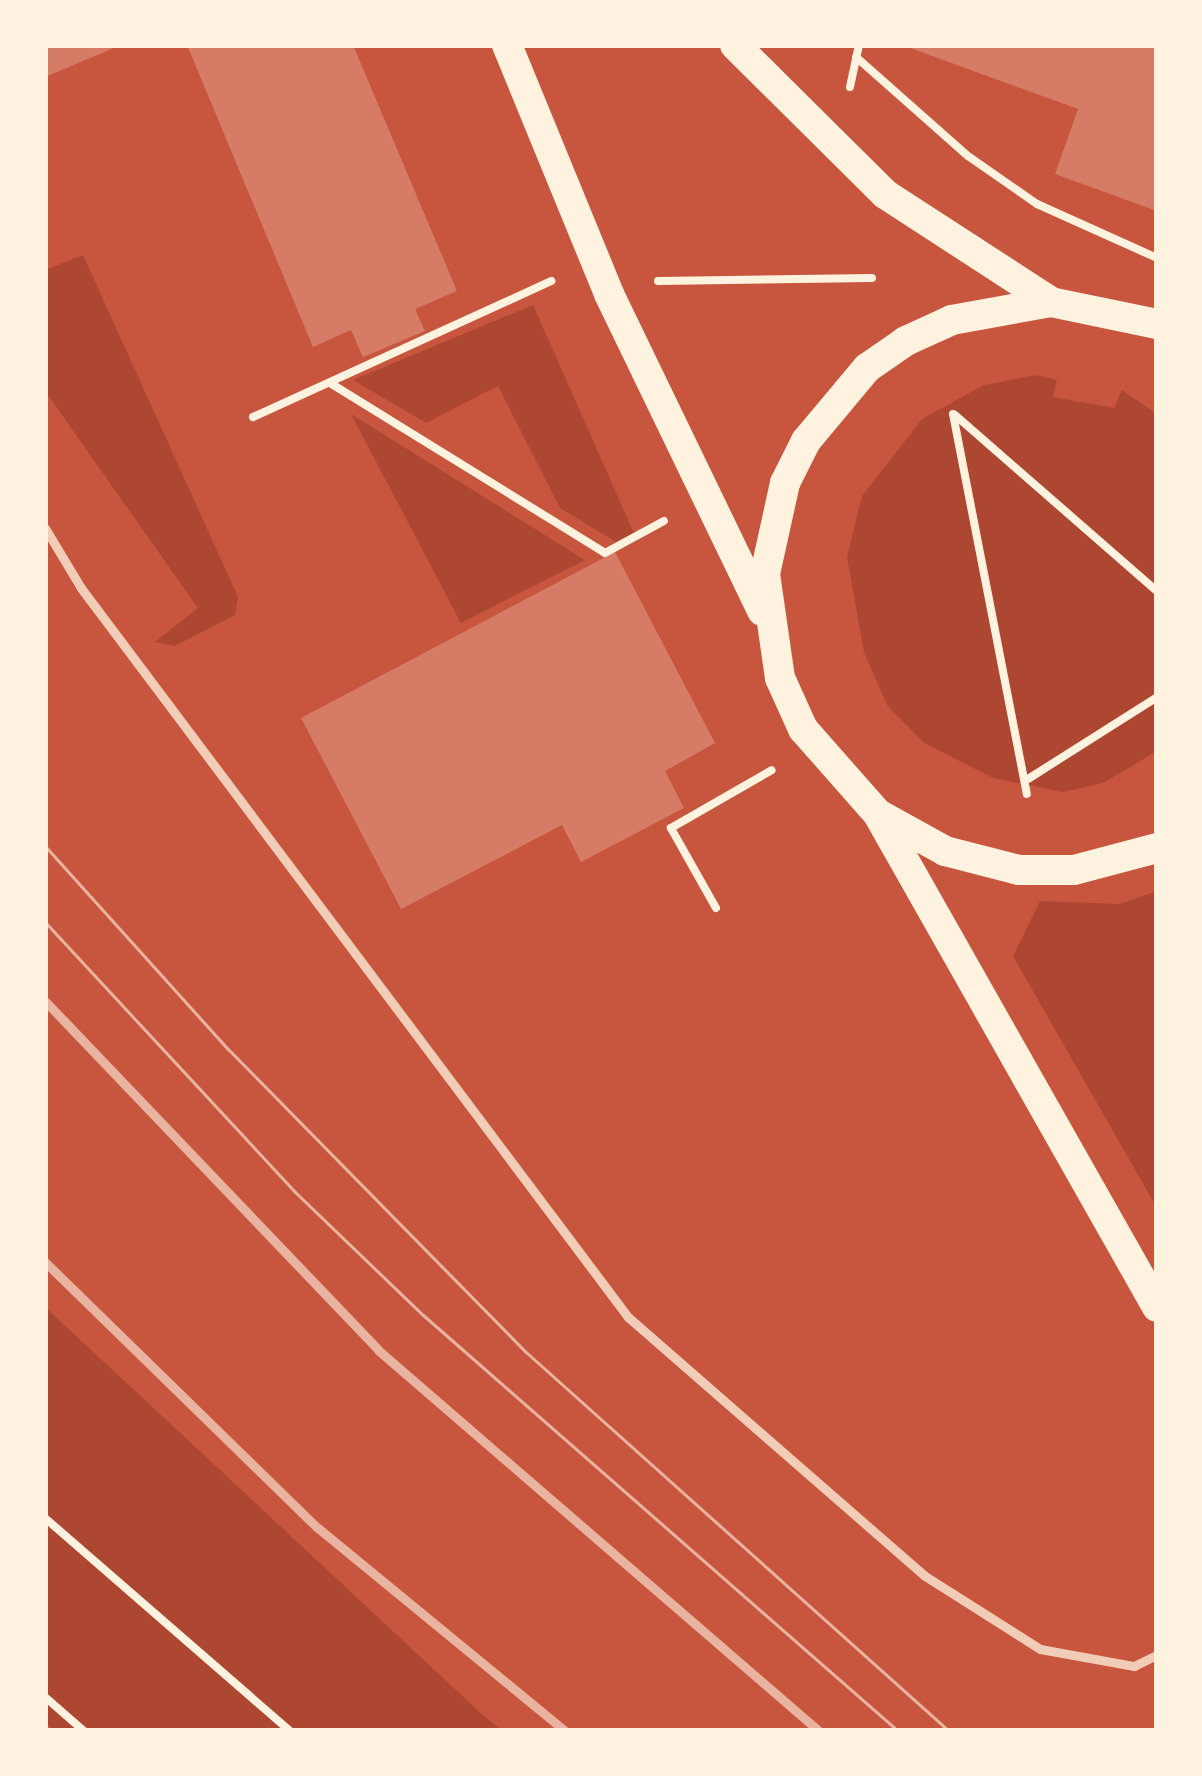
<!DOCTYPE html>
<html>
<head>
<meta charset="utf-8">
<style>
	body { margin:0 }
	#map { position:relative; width:1202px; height:1776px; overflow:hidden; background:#c8553d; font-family:"Titillium Web",sans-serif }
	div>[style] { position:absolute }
	.green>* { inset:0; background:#ae4732 }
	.building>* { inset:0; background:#d67c66 }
	.path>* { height:8px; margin:-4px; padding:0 4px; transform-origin:4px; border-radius:4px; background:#fff3e0 }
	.service>* { height:9px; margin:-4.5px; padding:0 4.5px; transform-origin:4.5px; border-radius:4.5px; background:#f1ccb7 }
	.primary>* { height:30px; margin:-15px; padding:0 15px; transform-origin:15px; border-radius:15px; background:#fff3e0 }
	.tram>* { height:3px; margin:-1.5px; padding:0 1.5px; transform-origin:1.5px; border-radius:1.5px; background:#e9b49f }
	.rail>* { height:9px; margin:-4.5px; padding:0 4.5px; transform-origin:4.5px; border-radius:4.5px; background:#e9b49f }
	span { translate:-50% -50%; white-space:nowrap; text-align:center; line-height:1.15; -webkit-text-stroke:9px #fff3e0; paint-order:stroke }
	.frame { position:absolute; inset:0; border:48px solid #fff3e0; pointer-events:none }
</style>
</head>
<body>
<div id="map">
	<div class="green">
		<i style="clip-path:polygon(83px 255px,238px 597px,235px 615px,175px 646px,155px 642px,198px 608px,45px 391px,45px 270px)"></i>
		<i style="clip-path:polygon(533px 305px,634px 533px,616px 542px,560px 508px,498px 386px,426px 423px,353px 380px)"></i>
		<i style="clip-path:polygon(1037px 375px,1057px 380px,1053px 397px,1114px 408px,1122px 390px,1157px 414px,1157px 751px,1103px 783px,1063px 792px,993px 778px,924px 743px,887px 705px,864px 652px,847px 557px,862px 496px,922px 419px,984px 385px)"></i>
		<i style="clip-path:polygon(351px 414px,585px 560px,461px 623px)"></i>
		<i style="clip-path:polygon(1157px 891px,1157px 1208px,1013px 956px,1040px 901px,1120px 904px)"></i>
		<i style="clip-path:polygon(45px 1307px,485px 1717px,503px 1731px,55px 1731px,45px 1722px)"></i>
	</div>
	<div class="building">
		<i style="clip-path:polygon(45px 45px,121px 45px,45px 77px)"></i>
		<i style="clip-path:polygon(187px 45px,353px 45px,457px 291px,415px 309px,425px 331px,363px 357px,351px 330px,313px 347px)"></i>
		<i style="clip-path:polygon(902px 45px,1157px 45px,1157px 211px,1055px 174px,1078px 109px)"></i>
		<i style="clip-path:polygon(615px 552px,715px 743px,665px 771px,684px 808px,581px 862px,562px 825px,401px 909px,301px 718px)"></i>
	</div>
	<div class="path">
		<i style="left:856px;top:57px;width:149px;rotate:41.5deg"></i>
		<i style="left:968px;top:156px;width:84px;rotate:34.8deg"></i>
		<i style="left:1037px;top:204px;width:132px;rotate:24.2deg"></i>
		<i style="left:850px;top:87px;width:43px;rotate:-77.9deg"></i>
		<i style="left:658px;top:281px;width:214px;rotate:-0.8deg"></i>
		<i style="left:330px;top:383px;width:323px;rotate:31.7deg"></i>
		<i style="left:605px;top:553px;width:67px;rotate:-28.5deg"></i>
		<i style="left:953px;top:414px;width:387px;rotate:79deg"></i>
		<i style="left:955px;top:415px;width:268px;rotate:41.1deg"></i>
		<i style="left:253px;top:417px;width:328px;rotate:-24.5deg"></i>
		<i style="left:1028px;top:779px;width:153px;rotate:-32.4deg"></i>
		<i style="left:716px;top:908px;width:92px;rotate:-119.4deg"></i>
		<i style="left:671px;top:828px;width:116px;rotate:-29.9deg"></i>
		<i style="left:45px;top:1518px;width:325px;rotate:41deg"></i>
		<i style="left:45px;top:1697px;width:52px;rotate:41.1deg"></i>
	</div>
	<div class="service">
		<i style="left:45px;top:528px;width:70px;rotate:59deg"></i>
		<i style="left:81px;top:588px;width:911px;rotate:53.12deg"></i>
		<i style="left:628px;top:1317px;width:394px;rotate:41.1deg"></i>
		<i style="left:925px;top:1576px;width:136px;rotate:32.4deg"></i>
		<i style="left:1040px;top:1649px;width:96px;rotate:10.3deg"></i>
		<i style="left:1134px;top:1666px;width:25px;rotate:-26deg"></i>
	</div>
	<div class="primary">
		<i style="left:507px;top:45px;width:269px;rotate:67.7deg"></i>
		<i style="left:609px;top:294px;width:352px;rotate:64.2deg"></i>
		<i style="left:735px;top:45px;width:211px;rotate:44.8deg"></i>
		<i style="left:885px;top:194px;width:198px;rotate:33deg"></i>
		<i style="left:1157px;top:324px;width:108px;rotate:-168.3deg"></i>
		<i style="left:1051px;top:302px;width:101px;rotate:169.7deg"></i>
		<i style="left:952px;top:320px;width:51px;rotate:155.5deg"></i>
		<i style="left:906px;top:341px;width:47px;rotate:145.3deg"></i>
		<i style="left:867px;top:368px;width:95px;rotate:129.9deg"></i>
		<i style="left:806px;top:441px;width:47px;rotate:116.6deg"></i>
		<i style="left:785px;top:483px;width:93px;rotate:102.4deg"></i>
		<i style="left:765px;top:574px;width:105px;rotate:81.8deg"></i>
		<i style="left:780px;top:678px;width:56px;rotate:65.7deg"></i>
		<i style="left:803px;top:729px;width:113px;rotate:48.6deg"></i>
		<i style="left:878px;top:814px;width:77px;rotate:28.9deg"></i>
		<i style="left:945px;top:851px;width:76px;rotate:14.4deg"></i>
		<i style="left:1019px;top:870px;width:55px"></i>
		<i style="left:1074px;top:870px;width:86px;rotate:-14.8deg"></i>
		<i style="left:879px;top:816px;width:564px;rotate:60.48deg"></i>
	</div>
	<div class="tram">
		<i style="left:45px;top:846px;width:273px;rotate:48deg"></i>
		<i style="left:228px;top:1049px;width:426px;rotate:45.5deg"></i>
		<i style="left:527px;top:1353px;width:567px;rotate:41.85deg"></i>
		<i style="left:45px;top:922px;width:367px;rotate:47.2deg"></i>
		<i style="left:294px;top:1191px;width:179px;rotate:43.9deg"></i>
		<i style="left:423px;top:1315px;width:631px;rotate:41.21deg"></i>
	</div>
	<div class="rail">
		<i style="left:45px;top:1001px;width:482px;rotate:46.3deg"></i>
		<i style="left:378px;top:1350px;width:583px;rotate:40.83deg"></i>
		<i style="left:45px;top:1262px;width:381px;rotate:44.3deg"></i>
		<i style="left:318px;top:1528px;width:320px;rotate:39.4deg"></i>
	</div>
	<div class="frame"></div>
</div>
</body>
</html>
